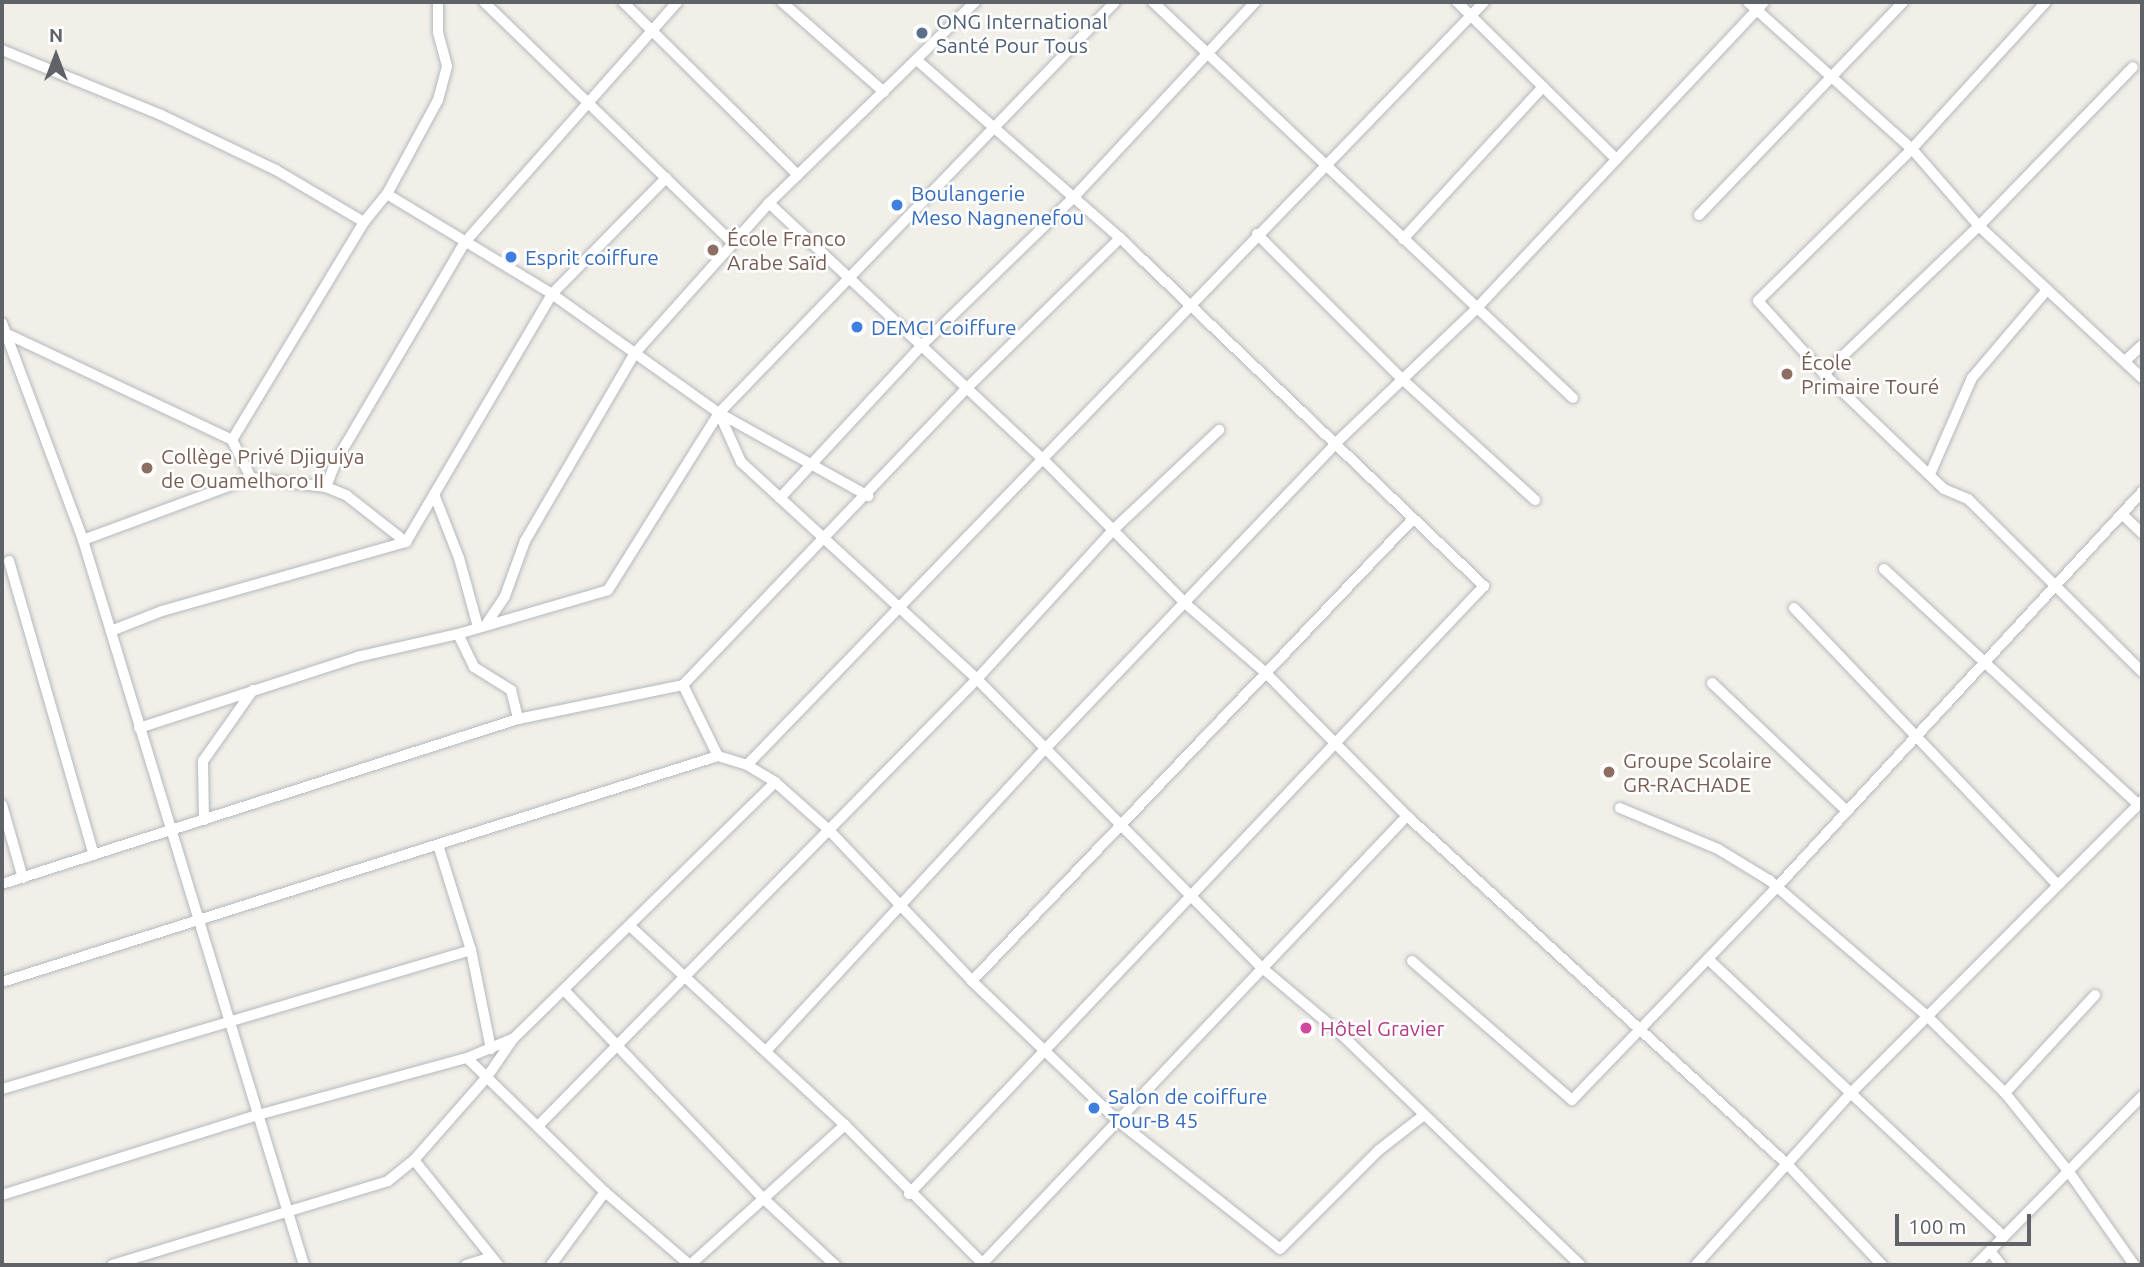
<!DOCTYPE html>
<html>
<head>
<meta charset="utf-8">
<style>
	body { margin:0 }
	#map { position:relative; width:2144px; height:1267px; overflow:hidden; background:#f1efe8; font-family:Ubuntu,sans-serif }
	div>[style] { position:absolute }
	.roads { filter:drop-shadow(0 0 2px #b5b8bc) drop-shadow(0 0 2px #b5b8bc) }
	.minor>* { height:10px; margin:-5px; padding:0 5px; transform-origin:5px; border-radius:5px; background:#fff }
	.dots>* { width:19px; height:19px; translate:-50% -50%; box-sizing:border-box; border:4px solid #fff; border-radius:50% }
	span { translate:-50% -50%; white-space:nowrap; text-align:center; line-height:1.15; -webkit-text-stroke:5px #fff; paint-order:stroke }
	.service-label { font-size:21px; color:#4e5e75 }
	.left { translate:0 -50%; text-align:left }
	.shop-label { font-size:21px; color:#366cbe }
	.education-label { font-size:21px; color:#785e54 }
	.hotel-label { font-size:21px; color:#b23c85 }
	.frame { position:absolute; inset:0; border:4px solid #5f6368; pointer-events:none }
	.north { position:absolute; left:21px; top:21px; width:70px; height:70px; -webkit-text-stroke:5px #fff; paint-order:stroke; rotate:0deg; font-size:19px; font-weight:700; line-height:28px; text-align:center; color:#5f6368 }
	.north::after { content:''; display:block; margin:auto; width:24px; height:32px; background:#5f6368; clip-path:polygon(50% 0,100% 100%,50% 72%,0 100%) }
	.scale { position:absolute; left:1895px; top:1214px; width:136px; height:32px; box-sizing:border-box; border:4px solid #5f6368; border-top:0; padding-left:9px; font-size:21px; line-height:24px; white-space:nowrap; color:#5f6368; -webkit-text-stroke:5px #fff; paint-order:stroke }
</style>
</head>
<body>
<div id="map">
	<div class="roads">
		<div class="minor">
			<i style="left:484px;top:2px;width:347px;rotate:44.1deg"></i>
			<i style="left:623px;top:2px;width:246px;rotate:44.7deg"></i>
			<i style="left:782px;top:2px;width:136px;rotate:41.4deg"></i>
			<i style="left:1153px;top:2px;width:577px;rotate:43.32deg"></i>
			<i style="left:1457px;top:2px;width:223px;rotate:44.6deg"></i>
			<i style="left:1748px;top:2px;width:220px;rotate:41.9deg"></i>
			<i style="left:1912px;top:149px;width:102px;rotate:49deg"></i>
			<i style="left:1979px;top:226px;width:223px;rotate:43deg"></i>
			<i style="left:2046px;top:2px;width:199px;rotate:132.4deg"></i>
			<i style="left:1912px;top:149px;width:216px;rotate:135.4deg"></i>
			<i style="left:1758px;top:301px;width:98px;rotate:47.9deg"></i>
			<i style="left:1824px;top:374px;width:166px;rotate:43.8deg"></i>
			<i style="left:1944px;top:489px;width:26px;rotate:23deg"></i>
			<i style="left:1968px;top:499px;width:245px;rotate:44.8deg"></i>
			<i style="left:2px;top:50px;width:172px;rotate:22.2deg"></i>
			<i style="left:161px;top:115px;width:127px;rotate:25.6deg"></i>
			<i style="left:276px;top:170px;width:102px;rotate:30.6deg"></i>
			<i style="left:387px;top:194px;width:193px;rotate:31.2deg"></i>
			<i style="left:552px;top:294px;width:205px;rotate:35.5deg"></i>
			<i style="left:719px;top:413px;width:171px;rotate:29.1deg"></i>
			<i style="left:769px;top:203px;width:375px;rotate:43.1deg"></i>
			<i style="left:1043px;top:459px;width:204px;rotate:45.4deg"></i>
			<i style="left:1186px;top:604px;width:106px;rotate:40.8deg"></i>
			<i style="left:1266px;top:673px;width:201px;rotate:45.4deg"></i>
			<i style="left:1407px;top:816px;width:518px;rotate:42.5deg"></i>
			<i style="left:1789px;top:1166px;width:136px;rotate:46.8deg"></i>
			<i style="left:1699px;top:215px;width:295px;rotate:-46.2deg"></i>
			<i style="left:1257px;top:234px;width:205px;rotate:45deg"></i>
			<i style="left:1402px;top:379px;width:180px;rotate:42.3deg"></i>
			<i style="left:1403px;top:239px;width:207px;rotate:-47.4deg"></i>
			<i style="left:2px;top:323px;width:232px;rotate:69.5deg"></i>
			<i style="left:83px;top:540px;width:758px;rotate:73.05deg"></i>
			<i style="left:3px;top:332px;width:253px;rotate:25.2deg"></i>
			<i style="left:232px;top:440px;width:42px;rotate:63.4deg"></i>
			<i style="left:251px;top:478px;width:76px;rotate:6.8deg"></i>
			<i style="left:326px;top:487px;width:22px;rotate:22deg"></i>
			<i style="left:346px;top:495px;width:76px;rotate:38.1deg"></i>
			<i style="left:2125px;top:361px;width:23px;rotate:-43deg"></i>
			<i style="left:1824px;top:374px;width:214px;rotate:-43.7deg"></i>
			<i style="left:1979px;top:226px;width:221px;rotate:-45.9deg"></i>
			<i style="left:719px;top:413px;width:54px;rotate:65.8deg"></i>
			<i style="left:741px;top:462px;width:321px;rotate:42.6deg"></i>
			<i style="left:977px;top:679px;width:404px;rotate:45.4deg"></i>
			<i style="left:1261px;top:967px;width:106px;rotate:40deg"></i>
			<i style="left:1342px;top:1035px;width:331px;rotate:44deg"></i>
			<i style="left:232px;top:440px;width:255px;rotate:-58.8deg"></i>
			<i style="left:364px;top:222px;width:36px;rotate:-51deg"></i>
			<i style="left:387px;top:194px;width:107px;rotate:-61.5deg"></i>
			<i style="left:438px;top:100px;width:35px;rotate:-75deg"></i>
			<i style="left:447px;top:66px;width:35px;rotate:-105deg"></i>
			<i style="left:438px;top:32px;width:30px;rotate:-90deg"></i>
			<i style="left:1930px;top:474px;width:105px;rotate:-66.4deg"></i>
			<i style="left:1972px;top:378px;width:116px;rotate:-49.6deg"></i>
			<i style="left:326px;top:487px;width:28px;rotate:-69deg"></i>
			<i style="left:336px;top:461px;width:254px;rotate:-59.5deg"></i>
			<i style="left:465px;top:242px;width:320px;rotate:-48.5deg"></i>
			<i style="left:434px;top:494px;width:69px;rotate:68.7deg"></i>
			<i style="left:459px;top:558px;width:72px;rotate:74.6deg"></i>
			<i style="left:780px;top:498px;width:210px;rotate:-47.1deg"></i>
			<i style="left:923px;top:344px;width:211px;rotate:-44.2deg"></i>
			<i style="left:1074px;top:197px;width:266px;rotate:-47.1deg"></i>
			<i style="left:2122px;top:514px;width:28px;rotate:44deg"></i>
			<i style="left:83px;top:540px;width:179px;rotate:-20.3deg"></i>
			<i style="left:9px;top:561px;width:306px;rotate:73.9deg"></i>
			<i style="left:1884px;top:569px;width:346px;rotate:42.8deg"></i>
			<i style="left:1794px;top:608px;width:380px;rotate:46.4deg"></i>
			<i style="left:487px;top:623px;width:32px;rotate:-56deg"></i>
			<i style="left:505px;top:596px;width:59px;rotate:-70deg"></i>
			<i style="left:525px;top:541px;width:218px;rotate:-59.7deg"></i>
			<i style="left:635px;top:353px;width:201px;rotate:-48.2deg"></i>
			<i style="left:769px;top:203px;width:288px;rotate:-44.3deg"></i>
			<i style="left:111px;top:631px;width:55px;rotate:-21.4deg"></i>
			<i style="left:162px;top:611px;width:254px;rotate:-15.8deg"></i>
			<i style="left:406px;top:542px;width:288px;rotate:-59.5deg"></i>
			<i style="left:552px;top:294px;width:163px;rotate:-45.5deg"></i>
			<i style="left:458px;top:634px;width:37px;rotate:64deg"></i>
			<i style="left:474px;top:667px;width:44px;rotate:31.9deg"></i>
			<i style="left:511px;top:690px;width:30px;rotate:76deg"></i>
			<i style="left:1712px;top:683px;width:186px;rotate:43.5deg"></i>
			<i style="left:683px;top:685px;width:79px;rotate:63.8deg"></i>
			<i style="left:718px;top:756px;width:30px;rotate:17deg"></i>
			<i style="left:747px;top:765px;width:33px;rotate:31deg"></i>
			<i style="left:775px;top:782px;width:71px;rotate:41.6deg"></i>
			<i style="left:828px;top:829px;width:209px;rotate:46.5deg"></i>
			<i style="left:972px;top:981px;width:202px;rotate:43.8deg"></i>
			<i style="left:1118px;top:1121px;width:206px;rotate:38.3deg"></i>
			<i style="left:1280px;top:1249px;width:140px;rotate:-45deg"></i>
			<i style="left:1379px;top:1150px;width:57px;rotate:-37.9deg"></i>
			<i style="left:139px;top:728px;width:229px;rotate:-18deg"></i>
			<i style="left:357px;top:657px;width:104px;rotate:-12.8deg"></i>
			<i style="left:458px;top:634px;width:156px;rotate:-16.3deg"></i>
			<i style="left:608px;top:590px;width:209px;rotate:-57.9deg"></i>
			<i style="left:719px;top:413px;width:571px;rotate:-46.06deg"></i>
			<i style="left:747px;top:765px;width:1061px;rotate:-45.99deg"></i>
			<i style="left:2px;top:805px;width:76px;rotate:74deg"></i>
			<i style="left:1620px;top:808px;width:106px;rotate:22.7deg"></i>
			<i style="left:1718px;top:849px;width:60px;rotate:31.3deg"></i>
			<i style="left:1769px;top:880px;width:207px;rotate:40.7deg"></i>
			<i style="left:1926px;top:1015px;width:111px;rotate:44.6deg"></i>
			<i style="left:2005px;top:1093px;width:102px;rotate:51deg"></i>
			<i style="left:2069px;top:1172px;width:113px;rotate:55deg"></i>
			<i style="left:204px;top:820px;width:59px;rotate:-91deg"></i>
			<i style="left:203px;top:761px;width:87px;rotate:-54.8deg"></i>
			<i style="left:439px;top:848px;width:107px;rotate:72.6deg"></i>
			<i style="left:471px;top:950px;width:101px;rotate:78.6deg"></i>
			<i style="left:2px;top:884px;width:542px;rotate:-17.73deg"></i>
			<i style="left:518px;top:719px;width:168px;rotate:-11.6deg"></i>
			<i style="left:683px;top:685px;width:412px;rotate:-46.3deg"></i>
			<i style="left:968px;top:387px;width:213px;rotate:-44.4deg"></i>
			<i style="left:630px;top:926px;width:293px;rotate:42.8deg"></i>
			<i style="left:845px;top:1125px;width:197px;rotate:45.2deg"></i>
			<i style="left:1708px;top:959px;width:406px;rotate:43.2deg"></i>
			<i style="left:1412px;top:961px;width:212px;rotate:41deg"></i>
			<i style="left:1572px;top:1100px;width:296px;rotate:-46.1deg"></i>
			<i style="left:1777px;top:887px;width:538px;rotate:-47.26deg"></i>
			<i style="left:972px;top:981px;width:637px;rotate:-46.34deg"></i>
			<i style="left:2px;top:982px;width:751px;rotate:-17.52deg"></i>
			<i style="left:565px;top:991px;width:289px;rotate:46.3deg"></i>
			<i style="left:765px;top:1200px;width:96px;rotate:42.9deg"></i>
			<i style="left:766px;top:1051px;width:413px;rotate:-47.3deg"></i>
			<i style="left:1046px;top:748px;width:422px;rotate:-46.4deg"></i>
			<i style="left:1337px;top:442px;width:191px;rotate:-43.7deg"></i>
			<i style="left:1475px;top:310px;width:422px;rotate:-46.8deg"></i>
			<i style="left:467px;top:1058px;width:192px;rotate:44.2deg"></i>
			<i style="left:605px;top:1192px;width:112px;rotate:40.7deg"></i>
			<i style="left:2px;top:1089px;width:489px;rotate:-16.5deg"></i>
			<i style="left:2005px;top:1093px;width:133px;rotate:-47.4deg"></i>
			<i style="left:538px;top:1126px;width:627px;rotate:-45.52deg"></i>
			<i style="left:977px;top:679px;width:202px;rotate:-47.6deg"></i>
			<i style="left:1113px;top:530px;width:146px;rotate:-43.3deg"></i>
			<i style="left:414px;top:1160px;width:134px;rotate:51.3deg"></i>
			<i style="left:909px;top:1194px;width:837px;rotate:-46.6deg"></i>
			<i style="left:1484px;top:586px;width:504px;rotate:-136.29deg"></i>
			<i style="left:1120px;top:238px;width:270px;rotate:-138.8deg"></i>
			<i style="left:2px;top:1195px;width:268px;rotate:-17.4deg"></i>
			<i style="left:258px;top:1115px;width:217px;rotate:-15.3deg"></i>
			<i style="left:467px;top:1058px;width:49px;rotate:-22.9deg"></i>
			<i style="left:1990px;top:1251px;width:18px;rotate:52deg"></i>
			<i style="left:112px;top:1265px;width:288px;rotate:-16.9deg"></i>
			<i style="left:388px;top:1181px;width:33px;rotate:-39deg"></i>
			<i style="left:414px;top:1160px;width:111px;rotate:-48.7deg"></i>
			<i style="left:487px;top:1077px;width:46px;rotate:-55.6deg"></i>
			<i style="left:513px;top:1039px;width:367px;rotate:-44.4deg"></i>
			<i style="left:466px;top:1265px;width:27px;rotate:-17deg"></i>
			<i style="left:551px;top:1265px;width:91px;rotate:-53.5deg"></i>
			<i style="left:690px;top:1265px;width:209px;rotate:-42.1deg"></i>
			<i style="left:981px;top:1265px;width:619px;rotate:-46.51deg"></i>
			<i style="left:1696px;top:1265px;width:233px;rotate:-48deg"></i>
			<i style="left:1852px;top:1092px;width:411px;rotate:-45.1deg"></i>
			<i style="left:1976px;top:1265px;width:237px;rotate:-45.5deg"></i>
		</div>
	</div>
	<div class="dots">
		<i style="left:922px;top:33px;background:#5c6f8a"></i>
		<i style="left:897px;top:205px;background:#3f7fe0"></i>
		<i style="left:713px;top:250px;background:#8d6e63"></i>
		<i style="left:511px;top:257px;background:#3f7fe0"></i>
		<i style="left:857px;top:327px;background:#3f7fe0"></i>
		<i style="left:1787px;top:374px;background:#8d6e63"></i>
		<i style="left:147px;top:468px;background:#8d6e63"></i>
		<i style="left:1609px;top:772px;background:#8d6e63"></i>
		<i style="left:1306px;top:1028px;background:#d1479c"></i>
		<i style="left:1094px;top:1108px;background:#3f7fe0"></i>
	</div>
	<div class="service-label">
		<span class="left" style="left:936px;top:33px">ONG International<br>Santé Pour Tous</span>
	</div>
	<div class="shop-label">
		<span class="left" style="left:911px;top:205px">Boulangerie<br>Meso Nagnenefou</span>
		<span class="left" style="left:525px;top:257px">Esprit coiffure</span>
		<span class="left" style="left:871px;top:327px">DEMCI Coiffure</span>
		<span class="left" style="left:1108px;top:1108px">Salon de coiffure<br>Tour-B 45</span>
	</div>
	<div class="education-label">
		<span class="left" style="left:727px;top:250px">École Franco<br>Arabe Saïd</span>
		<span class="left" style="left:1801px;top:374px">École<br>Primaire Touré</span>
		<span class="left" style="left:161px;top:468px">Collège Privé Djiguiya<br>de Ouamelhoro II</span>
		<span class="left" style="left:1623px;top:772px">Groupe Scolaire<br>GR-RACHADE</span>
	</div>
	<div class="hotel-label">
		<span class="left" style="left:1320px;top:1028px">Hôtel Gravier</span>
	</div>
	<div class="frame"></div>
	<div class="north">N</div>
	<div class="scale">100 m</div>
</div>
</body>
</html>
